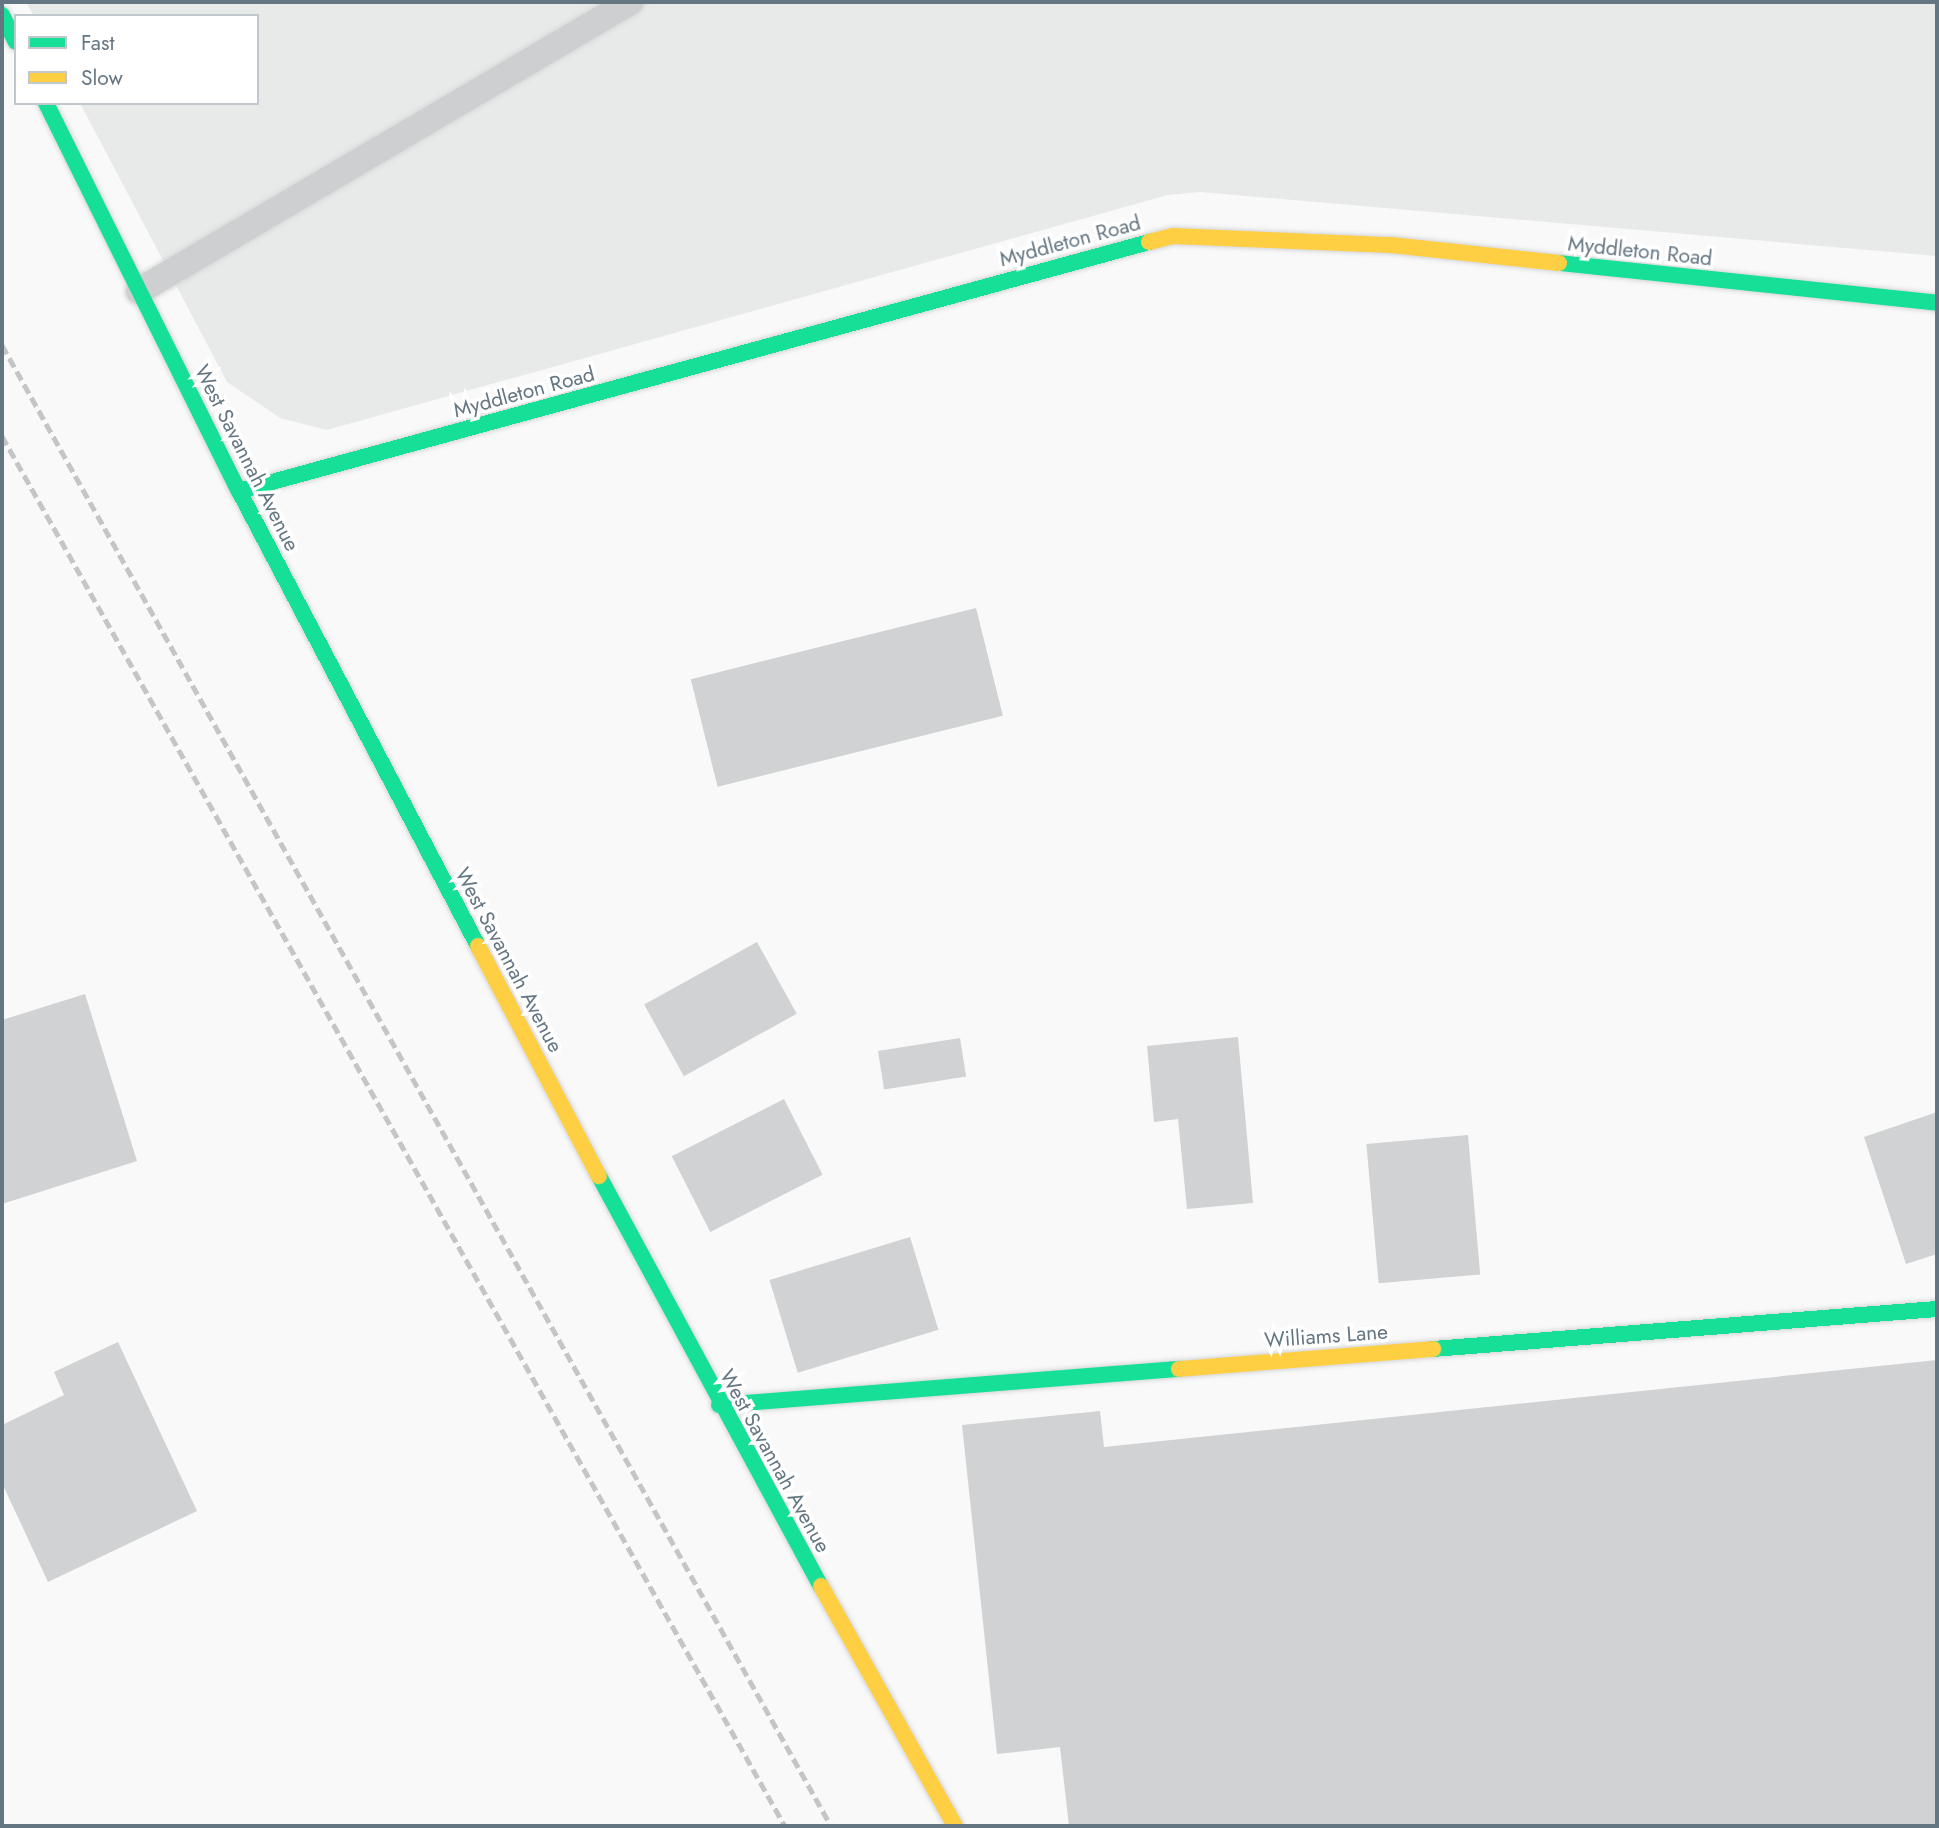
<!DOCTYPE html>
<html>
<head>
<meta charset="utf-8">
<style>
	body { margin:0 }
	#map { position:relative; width:1939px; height:1828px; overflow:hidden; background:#f9f9f9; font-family:Jost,sans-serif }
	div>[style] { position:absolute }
	.built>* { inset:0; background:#e8e9e9 }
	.building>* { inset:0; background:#d0d2d3; transform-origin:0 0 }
	.roads { filter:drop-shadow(0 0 2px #d5d6d7) drop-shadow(0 0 2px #d5d6d7) }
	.lane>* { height:26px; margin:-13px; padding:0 13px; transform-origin:13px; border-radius:13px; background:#cecfd0 }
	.fast>* { height:16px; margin:-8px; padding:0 8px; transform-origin:8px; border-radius:8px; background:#16e098 }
	.slow>* { height:16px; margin:-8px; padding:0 8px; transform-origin:8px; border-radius:8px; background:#ffcf43 }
	.rail>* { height:5px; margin-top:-2.5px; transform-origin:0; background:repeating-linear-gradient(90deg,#c3c5c6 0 10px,transparent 0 15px) }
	span { translate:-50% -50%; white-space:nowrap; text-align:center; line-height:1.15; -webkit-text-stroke:7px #fff; paint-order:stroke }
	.street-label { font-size:21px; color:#657683 }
	.frame { position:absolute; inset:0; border:4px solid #657683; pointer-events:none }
	.legend { position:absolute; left:14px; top:14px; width:245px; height:91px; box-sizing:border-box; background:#fff; border:2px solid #c1c8cd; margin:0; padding:9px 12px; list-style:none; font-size:21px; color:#657683 }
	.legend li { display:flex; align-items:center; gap:14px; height:35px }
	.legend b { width:35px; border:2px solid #c1c8cd }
</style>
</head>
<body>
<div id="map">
	<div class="built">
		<i style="clip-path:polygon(26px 2px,1937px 2px,1937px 256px,1201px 192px,1168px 195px,327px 430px,280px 418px,227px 382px,80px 103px,257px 103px,257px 16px,34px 16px)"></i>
	</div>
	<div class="building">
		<i style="left:976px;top:608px;width:111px;height:294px;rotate:76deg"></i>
		<i style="left:757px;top:942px;width:82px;height:129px;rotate:61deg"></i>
		<i style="clip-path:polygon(85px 994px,137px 1161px,2px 1204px,2px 1020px)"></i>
		<i style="clip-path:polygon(1238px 1037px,1253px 1203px,1187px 1209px,1178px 1119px,1154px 1122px,1147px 1046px)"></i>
		<i style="left:960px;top:1038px;width:39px;height:83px;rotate:81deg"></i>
		<i style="left:784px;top:1099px;width:85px;height:126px;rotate:63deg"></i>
		<i style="clip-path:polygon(1937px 1112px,1937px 1254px,1906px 1264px,1864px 1137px)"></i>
		<i style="left:1468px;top:1135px;width:140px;height:102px;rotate:85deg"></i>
		<i style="left:910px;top:1237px;width:97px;height:147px;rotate:73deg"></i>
		<i style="clip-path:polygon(118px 1342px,197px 1511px,48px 1582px,2px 1483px,2px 1425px,64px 1395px,54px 1372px)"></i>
		<i style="clip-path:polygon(1937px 1360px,1937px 1826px,1069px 1826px,1060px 1747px,997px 1754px,962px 1425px,1100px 1411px,1104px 1447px)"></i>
	</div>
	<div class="roads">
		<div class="lane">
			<i style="left:139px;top:291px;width:570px;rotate:-30.48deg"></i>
		</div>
		<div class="fast">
			<i style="left:2px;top:15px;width:30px;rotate:63deg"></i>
			<i style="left:46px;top:103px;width:433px;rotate:63.6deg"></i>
			<i style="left:239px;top:491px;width:514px;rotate:62.29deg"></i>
			<i style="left:1559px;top:263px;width:380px;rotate:6deg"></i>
			<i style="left:239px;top:491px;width:943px;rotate:-15.3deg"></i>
			<i style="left:599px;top:1176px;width:466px;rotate:61.6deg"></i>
			<i style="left:1433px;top:1349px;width:506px;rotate:-4.54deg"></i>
			<i style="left:719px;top:1405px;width:461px;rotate:-4.5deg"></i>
		</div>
		<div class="slow">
			<i style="left:1149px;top:242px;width:25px;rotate:-14deg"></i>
			<i style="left:1173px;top:236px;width:218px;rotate:2.4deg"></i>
			<i style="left:1391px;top:245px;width:169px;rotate:6.1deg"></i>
			<i style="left:478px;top:946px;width:260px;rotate:62.3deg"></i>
			<i style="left:1179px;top:1369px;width:255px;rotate:-4.5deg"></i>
			<i style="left:821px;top:1586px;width:275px;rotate:60.8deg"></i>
		</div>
	</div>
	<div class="rail">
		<i style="left:2px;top:345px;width:1697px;rotate:60.76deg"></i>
		<i style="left:2px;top:436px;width:1595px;rotate:60.61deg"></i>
	</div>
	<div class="street-label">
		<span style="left:1070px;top:241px;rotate:-15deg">Myddleton Road</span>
		<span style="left:1640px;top:251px;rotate:6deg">Myddleton Road</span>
		<span style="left:524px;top:392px;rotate:-15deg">Myddleton Road</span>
		<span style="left:247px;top:458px;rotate:63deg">West Savannah Avenue</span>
		<span style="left:509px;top:960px;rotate:62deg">West Savannah Avenue</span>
		<span style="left:1326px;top:1336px;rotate:-4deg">Williams Lane</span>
		<span style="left:775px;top:1461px;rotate:61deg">West Savannah Avenue</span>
	</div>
	<div class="frame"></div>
	<ul class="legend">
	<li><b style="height:9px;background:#16e098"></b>Fast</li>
	<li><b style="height:9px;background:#ffcf43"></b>Slow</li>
	</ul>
</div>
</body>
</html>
